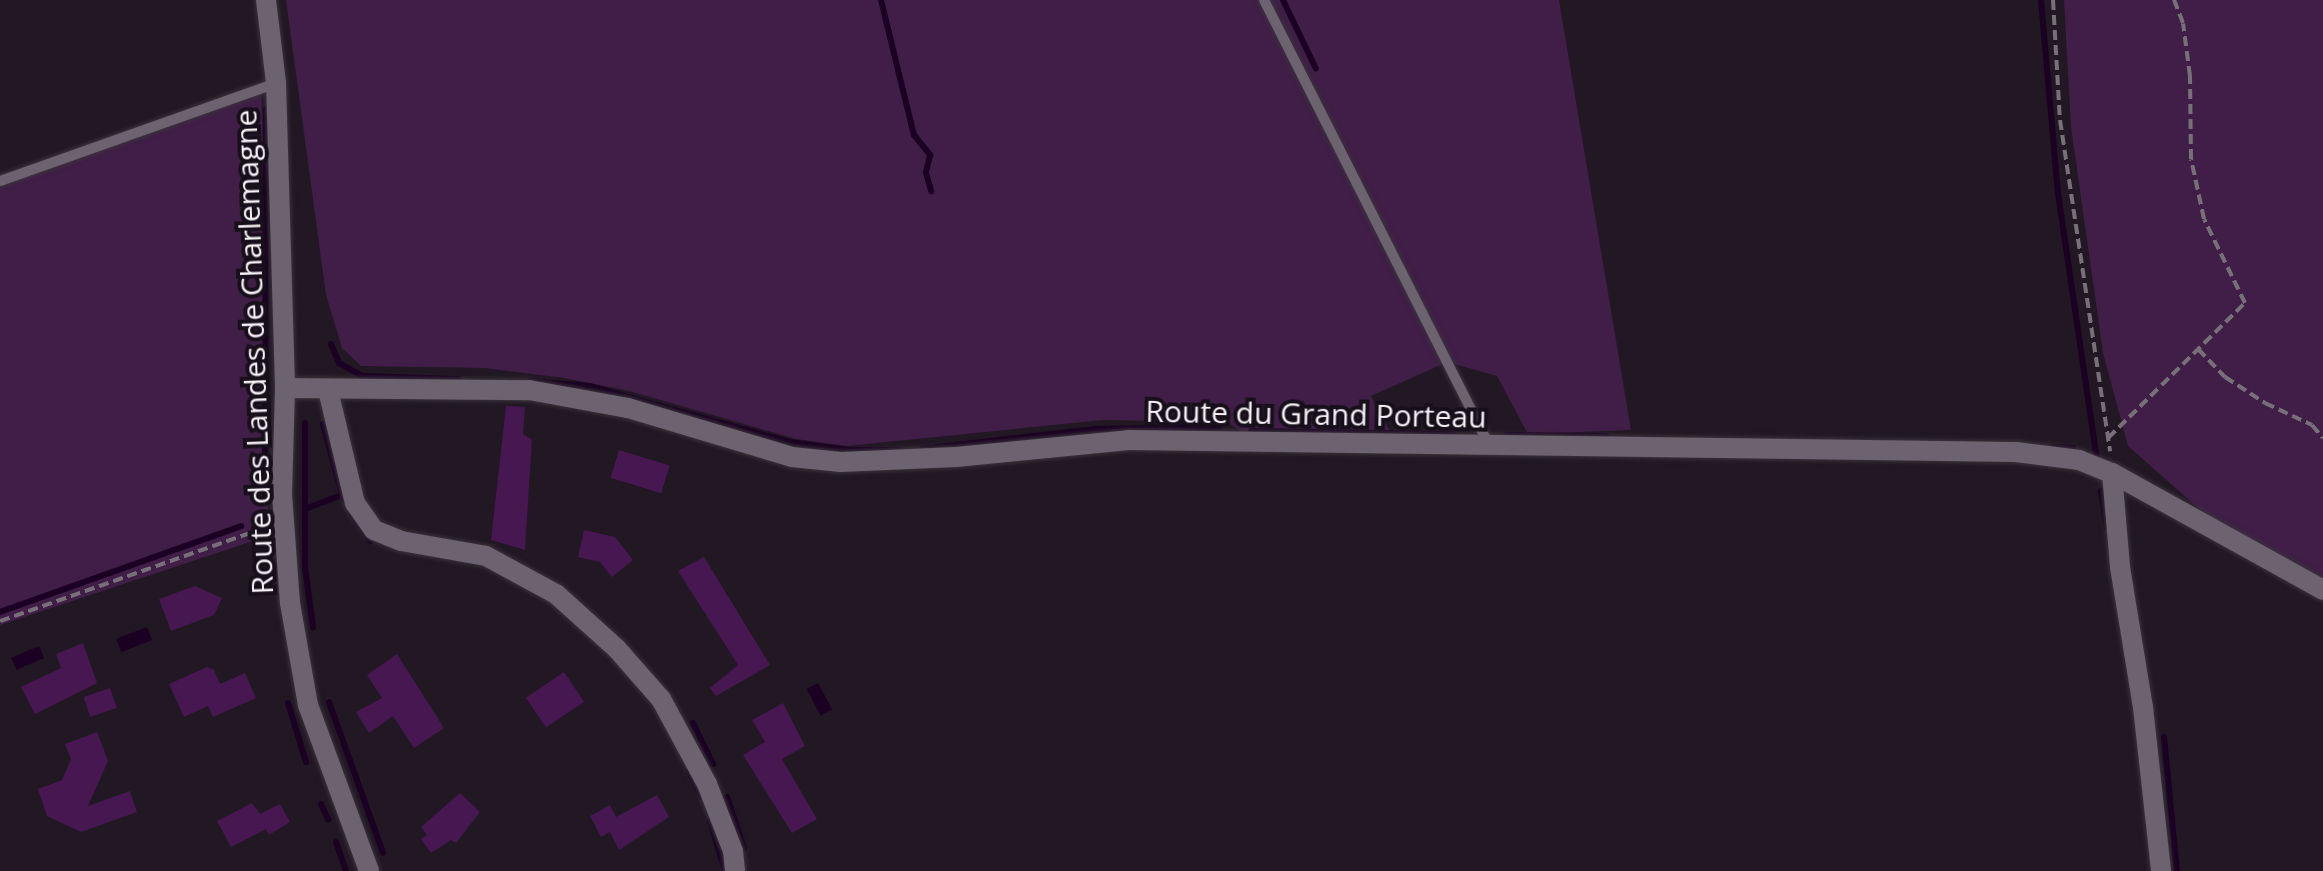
<!DOCTYPE html>
<html>
<head>
<meta charset="utf-8">
<style>
	body { margin:0 }
	#map { position:relative; width:2323px; height:871px; overflow:hidden; background:#211823; font-family:"Open Sans",sans-serif }
	div>[style] { position:absolute }
	.green>* { inset:0; background:#401e47 }
	.water>* { inset:0; background:#1b0023; transform-origin:0 0 }
	.stream>* { height:6px; margin:-3px; padding:0 3px; transform-origin:3px; border-radius:3px; background:#1b0023 }
	.building>* { inset:0; background:#471752; transform-origin:0 0 }
	.path>* { height:4px; margin-top:-2px; transform-origin:0; background:repeating-linear-gradient(90deg,#787079 0 10px,transparent 0 15px) }
	.roads { filter:drop-shadow(0 0 2px #39333b) drop-shadow(0 0 2px #39333b) }
	.lane>* { height:10px; margin:-5px; padding:0 5px; transform-origin:5px; border-radius:5px; background:#6d626f }
	.street>* { height:20px; margin:-10px; padding:0 10px; transform-origin:10px; border-radius:10px; background:#6d626f }
	span { translate:-50% -50%; white-space:nowrap; text-align:center; line-height:1.15; -webkit-text-stroke:8px #170f19; paint-order:stroke }
	.street-label { font-size:30px; color:#f6f0f7 }
</style>
</head>
<body>
<div id="map">
	<div class="green">
		<i style="clip-path:polygon(286px 0,1559px 0,1631px 430px,1528px 434px,1497px 376px,1447px 362px,1371px 396px,1398px 446px,1247px 437px,1228px 422px,1103px 420px,847px 446px,796px 439px,629px 391px,564px 378px,485px 368px,361px 366px,342px 348px,326px 295px)"></i>
		<i style="clip-path:polygon(2064px 0,2323px 0,2323px 590px,2249px 553px,2128px 446px,2103px 353px,2071px 127px)"></i>
		<i style="clip-path:polygon(261px 88px,268px 226px,268px 536px,0 625px,0 181px)"></i>
	</div>
	<div class="water">
		<i style="left:147px;top:627px;width:14px;height:33px;rotate:69deg"></i>
		<i style="left:39px;top:646px;width:13px;height:30px;rotate:67deg"></i>
		<i style="left:818px;top:683px;width:30px;height:13px;rotate:62deg"></i>
	</div>
	<div class="stream">
		<i style="left:881px;top:0;width:139px;rotate:76.3deg"></i>
		<i style="left:914px;top:135px;width:26px;rotate:51deg"></i>
		<i style="left:930px;top:155px;width:18px;rotate:103deg"></i>
		<i style="left:926px;top:173px;width:19px;rotate:74deg"></i>
		<i style="left:1283px;top:0;width:76px;rotate:64.4deg"></i>
		<i style="left:2041px;top:0;width:194px;rotate:85deg"></i>
		<i style="left:2058px;top:193px;width:264px;rotate:81.7deg"></i>
		<i style="left:331px;top:344px;width:21px;rotate:67deg"></i>
		<i style="left:339px;top:363px;width:26px;rotate:29deg"></i>
		<i style="left:362px;top:376px;width:96px;rotate:1.8deg"></i>
		<i style="left:530px;top:381px;width:59px;rotate:4.8deg"></i>
		<i style="left:589px;top:386px;width:208px;rotate:15.6deg"></i>
		<i style="left:789px;top:442px;width:60px;rotate:7.7deg"></i>
		<i style="left:848px;top:450px;width:51px"></i>
		<i style="left:305px;top:423px;width:144px;rotate:90deg"></i>
		<i style="left:305px;top:567px;width:61px;rotate:82.4deg"></i>
		<i style="left:323px;top:424px;width:73px;rotate:75deg"></i>
		<i style="left:1251px;top:431px;width:202px;rotate:0.9deg"></i>
		<i style="left:1507px;top:435px;width:99px;rotate:0.6deg"></i>
		<i style="left:2053px;top:447px;width:20px;rotate:3deg"></i>
		<i style="left:922px;top:449px;width:175px;rotate:-6.6deg"></i>
		<i style="left:1096px;top:429px;width:123px;rotate:-0.9deg"></i>
		<i style="left:2101px;top:491px;width:37px;rotate:81deg"></i>
		<i style="left:265px;top:496px;width:387px;rotate:-89.9deg"></i>
		<i style="left:305px;top:509px;width:40px;rotate:-21deg"></i>
		<i style="left:342px;top:495px;width:8px;rotate:60deg"></i>
		<i style="left:351px;top:513px;width:34px;rotate:56deg"></i>
		<i style="left:0;top:612px;width:256px;rotate:-19.6deg"></i>
		<i style="left:329px;top:702px;width:160px;rotate:70.3deg"></i>
		<i style="left:288px;top:703px;width:62px;rotate:73deg"></i>
		<i style="left:693px;top:723px;width:46px;rotate:64deg"></i>
		<i style="left:2164px;top:737px;width:135px;rotate:84.5deg"></i>
		<i style="left:689px;top:772px;width:27px;rotate:63deg"></i>
		<i style="left:727px;top:797px;width:54px;rotate:71.6deg"></i>
		<i style="left:321px;top:804px;width:17px;rotate:65deg"></i>
		<i style="left:710px;top:821px;width:52px;rotate:73.3deg"></i>
		<i style="left:336px;top:842px;width:31px;rotate:71deg"></i>
	</div>
	<div class="building">
		<i style="clip-path:polygon(506px 406px,525px 407px,523px 434px,532px 440px,525px 550px,491px 540px)"></i>
		<i style="left:619px;top:450px;width:53px;height:29px;rotate:17deg"></i>
		<i style="clip-path:polygon(584px 530px,615px 537px,633px 560px,612px 577px,600px 562px,578px 557px)"></i>
		<i style="clip-path:polygon(704px 557px,770px 665px,716px 696px,710px 688px,738px 665px,678px 571px)"></i>
		<i style="clip-path:polygon(195px 586px,222px 598px,214px 615px,171px 631px,159px 599px)"></i>
		<i style="clip-path:polygon(83px 643px,97px 683px,35px 714px,21px 687px,61px 668px,56px 654px)"></i>
		<i style="clip-path:polygon(397px 654px,444px 728px,414px 748px,393px 716px,369px 733px,356px 712px,382px 698px,367px 675px)"></i>
		<i style="clip-path:polygon(207px 667px,214px 670px,220px 684px,245px 673px,256px 698px,213px 717px,208px 706px,184px 717px,169px 684px)"></i>
		<i style="left:564px;top:672px;width:36px;height:46px;rotate:56deg"></i>
		<i style="left:110px;top:688px;width:21px;height:28px;rotate:71deg"></i>
		<i style="clip-path:polygon(783px 703px,805px 746px,782px 759px,817px 819px,792px 833px,743px 755px,765px 742px,752px 720px)"></i>
		<i style="clip-path:polygon(97px 732px,108px 761px,88px 806px,130px 791px,137px 812px,81px 832px,47px 816px,38px 789px,62px 780px,71px 759px,65px 744px)"></i>
		<i style="clip-path:polygon(460px 793px,480px 812px,456px 843px,451px 840px,431px 853px,421px 839px,427px 835px,421px 827px)"></i>
		<i style="clip-path:polygon(657px 795px,669px 817px,619px 850px,610px 832px,601px 837px,590px 816px,610px 805px,616px 817px)"></i>
		<i style="clip-path:polygon(252px 803px,260px 814px,280px 804px,290px 822px,269px 835px,266px 829px,231px 847px,217px 821px)"></i>
	</div>
	<div class="path">
		<i style="left:2053px;top:0;width:120px;rotate:86.7deg"></i>
		<i style="left:2060px;top:120px;width:335px;rotate:81.4deg"></i>
		<i style="left:2198px;top:349px;width:39px;rotate:46deg"></i>
		<i style="left:2225px;top:377px;width:48px;rotate:33deg"></i>
		<i style="left:2265px;top:403px;width:52px;rotate:25.1deg"></i>
		<i style="left:2312px;top:425px;width:17px;rotate:50deg"></i>
		<i style="left:2108px;top:438px;width:192px;rotate:-44.6deg"></i>
		<i style="left:2245px;top:303px;width:93px;rotate:-116deg"></i>
		<i style="left:2204px;top:219px;width:61px;rotate:-102.2deg"></i>
		<i style="left:2191px;top:159px;width:83px;rotate:-90.7deg"></i>
		<i style="left:2190px;top:76px;width:53px;rotate:-97.5deg"></i>
		<i style="left:2183px;top:23px;width:25px;rotate:-111deg"></i>
		<i style="left:0;top:621px;width:280px;rotate:-19.4deg"></i>
	</div>
	<div class="roads">
		<div class="lane">
			<i style="left:1264px;top:0;width:501px;rotate:63.18deg"></i>
			<i style="left:0;top:181px;width:293px;rotate:-19.5deg"></i>
		</div>
		<div class="street">
			<i style="left:266px;top:0;width:84px;rotate:83.1deg"></i>
			<i style="left:276px;top:83px;width:305px;rotate:88.3deg"></i>
			<i style="left:285px;top:388px;width:106px;rotate:91.6deg"></i>
			<i style="left:282px;top:494px;width:109px;rotate:85.8deg"></i>
			<i style="left:290px;top:603px;width:104px;rotate:80deg"></i>
			<i style="left:308px;top:705px;width:177px;rotate:69.8deg"></i>
			<i style="left:285px;top:388px;width:244px;rotate:0.5deg"></i>
			<i style="left:529px;top:390px;width:101px;rotate:10.3deg"></i>
			<i style="left:628px;top:408px;width:171px;rotate:16.6deg"></i>
			<i style="left:792px;top:457px;width:49px;rotate:5.8deg"></i>
			<i style="left:841px;top:462px;width:115px;rotate:-2.5deg"></i>
			<i style="left:956px;top:457px;width:174px;rotate:-5.6deg"></i>
			<i style="left:1129px;top:440px;width:887px;rotate:0.78deg"></i>
			<i style="left:2016px;top:452px;width:64px;rotate:7.2deg"></i>
			<i style="left:2079px;top:460px;width:35px;rotate:22deg"></i>
			<i style="left:2112px;top:473px;width:241px;rotate:29deg"></i>
			<i style="left:328px;top:390px;width:116px;rotate:76.6deg"></i>
			<i style="left:355px;top:503px;width:33px;rotate:55deg"></i>
			<i style="left:374px;top:530px;width:29px;rotate:22deg"></i>
			<i style="left:401px;top:541px;width:86px;rotate:10deg"></i>
			<i style="left:486px;top:556px;width:80px;rotate:28.5deg"></i>
			<i style="left:556px;top:594px;width:82px;rotate:42deg"></i>
			<i style="left:617px;top:649px;width:67px;rotate:48.7deg"></i>
			<i style="left:661px;top:699px;width:97px;rotate:61.6deg"></i>
			<i style="left:707px;top:784px;width:72px;rotate:68.8deg"></i>
			<i style="left:733px;top:851px;width:20px;rotate:84deg"></i>
			<i style="left:2112px;top:473px;width:94px;rotate:85.1deg"></i>
			<i style="left:2120px;top:567px;width:142px;rotate:80.7deg"></i>
			<i style="left:2143px;top:707px;width:165px;rotate:83.7deg"></i>
		</div>
	</div>
	<div class="street-label">
		<span style="left:254px;top:352px;rotate:-92deg">Route des Landes de Charlemagne</span>
		<span style="left:1316px;top:414px;rotate:1deg">Route du Grand Porteau</span>
	</div>
</div>
</body>
</html>
